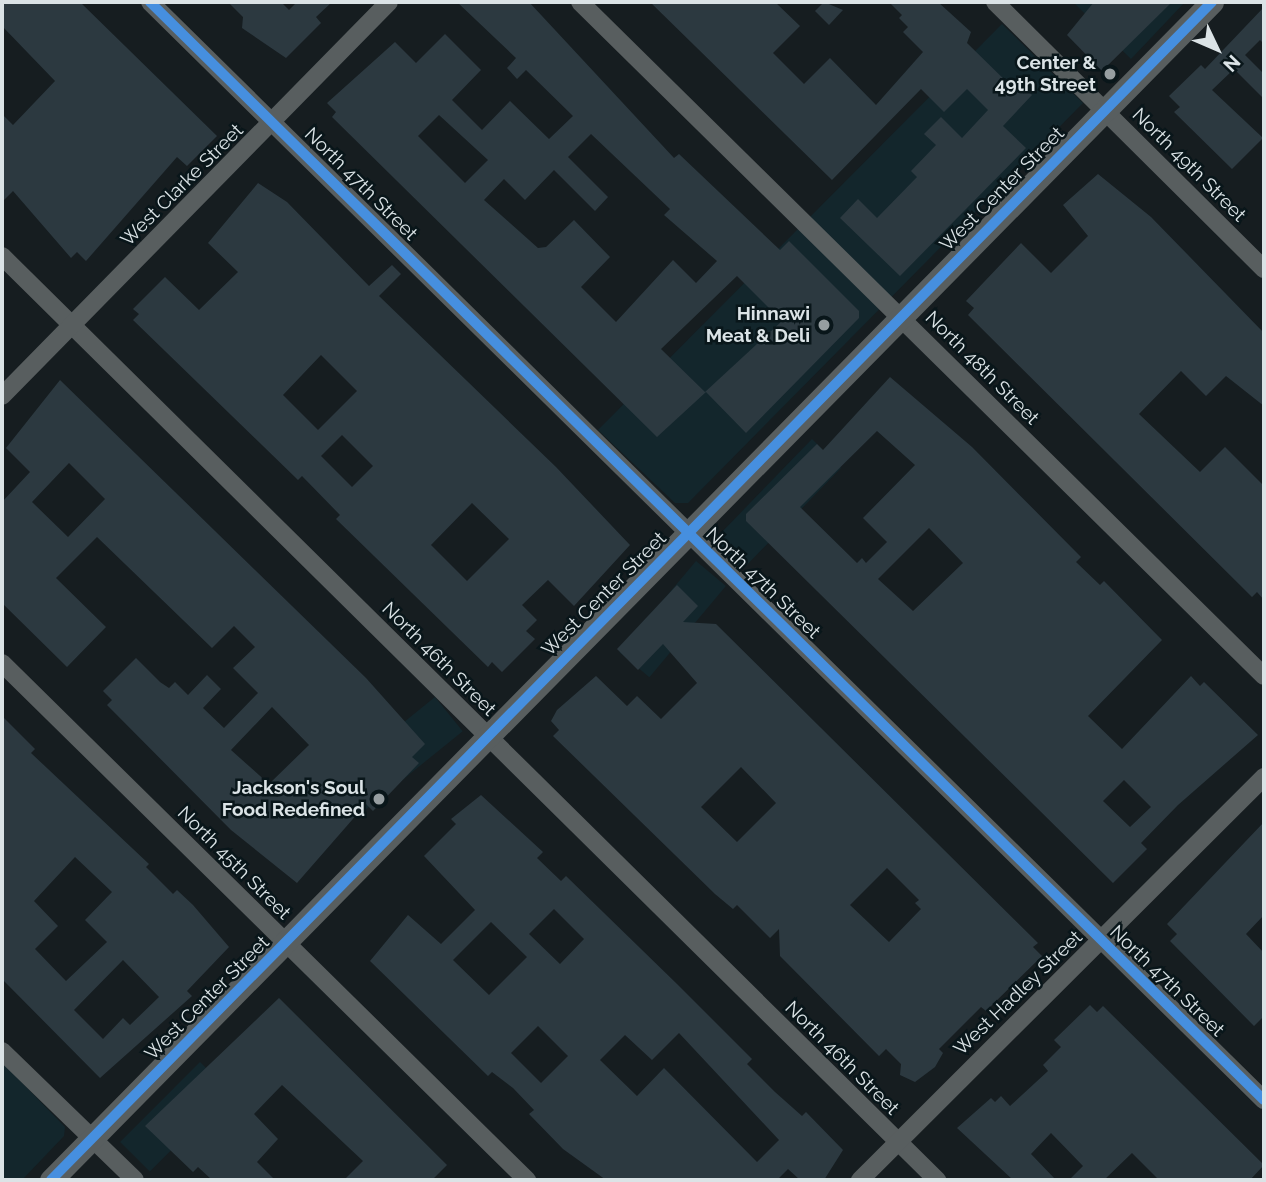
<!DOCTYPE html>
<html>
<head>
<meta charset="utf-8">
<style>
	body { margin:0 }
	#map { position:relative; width:1266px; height:1182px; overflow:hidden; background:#161d20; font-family:Raleway,sans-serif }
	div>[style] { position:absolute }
	.built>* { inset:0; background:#13262c; transform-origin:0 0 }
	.building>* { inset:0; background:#2c3940 }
	.minor>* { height:18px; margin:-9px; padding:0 9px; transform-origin:9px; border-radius:9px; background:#585e5f }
	.tertiary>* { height:23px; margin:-11.5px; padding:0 11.5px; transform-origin:11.5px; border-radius:11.5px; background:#585e5f }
	.cycleway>* { height:10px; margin:-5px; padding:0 5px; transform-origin:5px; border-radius:5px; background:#468fdf }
	.dots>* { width:19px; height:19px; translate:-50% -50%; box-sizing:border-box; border:4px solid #09161a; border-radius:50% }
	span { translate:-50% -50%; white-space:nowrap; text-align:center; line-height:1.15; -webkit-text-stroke:5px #09161a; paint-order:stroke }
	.poi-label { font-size:19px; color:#dbe3e6; font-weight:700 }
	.right { translate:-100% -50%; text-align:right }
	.street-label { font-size:19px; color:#dbe3e6 }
	.frame { position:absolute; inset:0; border:4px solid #dbe3e6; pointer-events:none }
	.north { position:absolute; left:1182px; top:14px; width:70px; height:70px; -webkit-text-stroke:5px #09161a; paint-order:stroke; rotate:134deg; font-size:19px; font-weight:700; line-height:28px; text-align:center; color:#dbe3e6 }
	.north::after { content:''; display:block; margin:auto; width:24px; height:32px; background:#dbe3e6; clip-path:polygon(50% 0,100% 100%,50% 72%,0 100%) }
</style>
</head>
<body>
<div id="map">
	<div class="built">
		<i style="clip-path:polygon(1073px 2px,1185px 2px,1131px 59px)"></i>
		<i style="clip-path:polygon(1002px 24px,1083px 103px,688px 503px,675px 503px,598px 430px)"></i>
		<i style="clip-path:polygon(812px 439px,841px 468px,742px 570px,717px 544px,719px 535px)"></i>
		<i style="left:696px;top:561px;width:39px;height:119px;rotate:40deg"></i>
		<i style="left:435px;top:697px;width:44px;height:127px;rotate:51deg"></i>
		<i style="clip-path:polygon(2px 1062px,65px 1127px,64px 1136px,22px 1180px,2px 1180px)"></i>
		<i style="left:200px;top:1062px;width:42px;height:113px;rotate:45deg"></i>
	</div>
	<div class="building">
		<i style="clip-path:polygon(2px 2px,80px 2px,217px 136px,187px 166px,177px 157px,86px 261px,77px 252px,71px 258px,13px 191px,2px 202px,2px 114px,13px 125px,55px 81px,2px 26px)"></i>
		<i style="clip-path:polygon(228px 2px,281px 2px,289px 10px,297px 2px,332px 2px,316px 17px,321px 23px,286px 58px,242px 28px,243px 17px)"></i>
		<i style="clip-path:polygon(evenodd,457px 2px,529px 2px,674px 158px,679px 154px,780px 250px,789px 241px,859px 311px,859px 318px,746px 433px,706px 392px,657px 437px,332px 117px,336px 112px,327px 103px,395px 42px,416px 63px,445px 34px,481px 70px,452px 100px,482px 130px,510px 101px,549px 139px,573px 116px,526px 70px,517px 79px,507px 68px,516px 58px,457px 2px,439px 115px,488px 160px,465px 183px,418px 136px,439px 115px,457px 2px,591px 134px,670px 209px,664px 215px,717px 261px,696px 283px,673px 260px,616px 322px,581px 287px,610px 257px,574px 220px,546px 247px,538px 248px,484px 200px,504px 179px,525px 200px,554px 170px,595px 211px,608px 197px,568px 157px,591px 134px,457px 2px,737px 276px,782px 321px,705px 392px,661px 349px,737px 276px)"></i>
		<i style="clip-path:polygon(650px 2px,775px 2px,800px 26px,773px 53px,804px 84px,830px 58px,876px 105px,923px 52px,903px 32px,908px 27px,899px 18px,902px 15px,889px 2px,938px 2px,971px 32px,967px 43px,1015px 90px,1021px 84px,1032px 95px,1003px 126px,1026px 148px,900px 276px,840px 218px,858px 199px,877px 218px,917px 177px,911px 171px,936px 145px,924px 134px,941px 117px,962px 138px,988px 110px,967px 89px,944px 112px,921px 89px,832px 180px)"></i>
		<i style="clip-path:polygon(824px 2px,843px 10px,829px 25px,815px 11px)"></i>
		<i style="clip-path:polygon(1094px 2px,1172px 2px,1102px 71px,1067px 35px)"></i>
		<i style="clip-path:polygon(1264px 7px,1264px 44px,1260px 40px,1245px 55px,1264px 74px,1264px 99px,1234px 69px,1212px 90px,1263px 138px,1232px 169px,1174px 112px,1180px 107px,1169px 96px,1201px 65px,1205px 69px)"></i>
		<i style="clip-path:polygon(1098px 174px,1151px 217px,1264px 333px,1264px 406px,1226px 376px,1206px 396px,1181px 371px,1139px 414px,1200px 472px,1225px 447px,1264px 486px,1264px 600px,1257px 592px,1252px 597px,968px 315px,974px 308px,966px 301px,1021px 243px,1051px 273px,1088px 236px,1063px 205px)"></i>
		<i style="clip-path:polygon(evenodd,258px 183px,287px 202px,369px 286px,392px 265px,401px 274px,379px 296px,556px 467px,630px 545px,574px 606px,548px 580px,522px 605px,537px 620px,526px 631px,535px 639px,502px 672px,492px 662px,488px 667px,336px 519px,340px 515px,302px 476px,298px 480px,133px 320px,139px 314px,133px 309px,165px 277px,199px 310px,238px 272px,208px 243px,258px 183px,321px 355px,357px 391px,318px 430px,283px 395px,321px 355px,258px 183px,342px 435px,373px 466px,352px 487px,321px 456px,342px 435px,258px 183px,472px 503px,509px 539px,467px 581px,431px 545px,472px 503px)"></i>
		<i style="clip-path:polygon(evenodd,890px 377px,972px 447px,1081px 557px,1076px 562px,1100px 585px,1104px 581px,1162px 640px,1088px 716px,1122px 749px,1191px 676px,1200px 686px,1204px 682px,1258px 735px,1178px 805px,1141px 843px,1147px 849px,1113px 883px,746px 521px,746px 514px,817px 444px,823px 450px,890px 377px,877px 431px,915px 465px,863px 518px,887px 542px,866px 563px,862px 558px,857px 563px,800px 507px,877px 431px,890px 377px,929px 528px,963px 563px,913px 611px,878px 579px,929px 528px,890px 377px,1124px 780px,1151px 807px,1130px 827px,1103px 801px,1124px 780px)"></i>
		<i style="clip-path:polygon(evenodd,60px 380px,366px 678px,425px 744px,412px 757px,419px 763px,373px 811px,366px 804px,297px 883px,231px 830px,107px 705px,112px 700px,103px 691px,136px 658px,160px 682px,169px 688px,175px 682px,188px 695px,207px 675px,221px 689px,203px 708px,224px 728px,258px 693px,233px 668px,255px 647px,234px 626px,212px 648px,97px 537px,56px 578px,106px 627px,67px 667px,2px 603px,2px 502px,30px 472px,6px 448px,60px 380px,69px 463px,105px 499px,68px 537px,32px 502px,69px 463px,60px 380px,272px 707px,309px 745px,269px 784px,231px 750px,272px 707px)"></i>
		<i style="clip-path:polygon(evenodd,677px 585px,698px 606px,683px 622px,716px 624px,1038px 943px,1033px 947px,1042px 956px,986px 1011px,981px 1007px,939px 1049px,943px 1053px,935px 1067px,915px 1082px,900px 1075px,901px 1064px,886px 1049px,879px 1056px,780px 956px,779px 929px,770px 938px,737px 905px,733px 909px,715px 894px,553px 736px,559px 730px,551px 721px,557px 710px,596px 676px,627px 706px,637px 696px,661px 719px,697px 683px,663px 644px,638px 670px,617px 649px,677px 585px,741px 767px,776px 803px,737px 842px,701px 807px,741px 767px,677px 585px,887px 868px,919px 900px,915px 903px,921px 909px,889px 942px,850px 905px,887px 868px)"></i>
		<i style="clip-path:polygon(evenodd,2px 716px,35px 749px,31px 753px,149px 864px,146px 867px,173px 894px,177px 890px,193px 905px,229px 947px,187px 991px,192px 996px,100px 1078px,2px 979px,2px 716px,75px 857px,112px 892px,85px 920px,107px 942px,66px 981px,35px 949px,58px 926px,34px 901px,75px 857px,2px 716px,123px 960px,159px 997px,130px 1025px,123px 1018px,103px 1039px,74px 1010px,123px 960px)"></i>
		<i style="clip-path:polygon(evenodd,481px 795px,543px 852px,537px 858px,561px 881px,566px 876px,677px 984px,752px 1059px,747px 1064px,775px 1092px,802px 1116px,806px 1112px,843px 1150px,824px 1180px,800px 1180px,788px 1169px,777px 1180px,606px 1180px,563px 1149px,529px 1114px,534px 1110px,513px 1088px,492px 1072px,488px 1076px,370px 961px,408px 915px,441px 944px,475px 910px,424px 856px,456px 824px,451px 819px,481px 795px,554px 909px,584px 939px,560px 964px,529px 934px,554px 909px,481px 795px,491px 922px,527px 957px,489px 995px,453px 960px,491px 922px,481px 795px,538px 1026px,568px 1056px,541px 1083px,511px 1053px,538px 1026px,481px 795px,679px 1033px,779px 1140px,757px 1162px,664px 1068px,637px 1096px,600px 1060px,625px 1035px,652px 1060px,679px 1033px)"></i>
		<i style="clip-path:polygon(1264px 822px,1264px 915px,1246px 934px,1264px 953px,1264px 1016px,1254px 1026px,1170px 941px,1177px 934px,1167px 924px)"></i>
		<i style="clip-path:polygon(279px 998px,447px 1165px,432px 1180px,344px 1180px,363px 1161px,282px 1085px,254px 1114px,278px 1139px,257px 1162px,275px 1180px,212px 1180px,198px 1167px,193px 1172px,145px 1126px)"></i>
		<i style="clip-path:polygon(1090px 1005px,1097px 1012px,1103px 1006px,1264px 1165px,1250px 1180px,1159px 1180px,1132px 1153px,1104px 1180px,1069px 1180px,1083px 1166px,1051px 1133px,1031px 1154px,1056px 1180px,1013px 1180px,957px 1128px,991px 1098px,995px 1102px,1001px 1096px,1010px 1106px,1048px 1071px,1043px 1065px,1061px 1047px,1054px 1040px)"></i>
	</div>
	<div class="minor">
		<i style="left:150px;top:2px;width:1564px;rotate:44.59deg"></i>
		<i style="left:580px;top:2px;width:960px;rotate:44.58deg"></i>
		<i style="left:995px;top:2px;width:379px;rotate:44.8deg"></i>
		<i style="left:2px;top:256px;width:1315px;rotate:44.66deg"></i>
		<i style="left:2px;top:396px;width:552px;rotate:-45.51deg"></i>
		<i style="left:2px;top:663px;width:737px;rotate:44.56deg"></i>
		<i style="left:2px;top:1051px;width:185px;rotate:44.1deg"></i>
		<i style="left:860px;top:1180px;width:571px;rotate:-44.93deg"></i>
	</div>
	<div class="tertiary">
		<i style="left:51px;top:1180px;width:1654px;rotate:-45.42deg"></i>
	</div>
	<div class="cycleway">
		<i style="left:150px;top:2px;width:1564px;rotate:44.59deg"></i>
		<i style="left:51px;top:1180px;width:1654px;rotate:-45.42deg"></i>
	</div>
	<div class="dots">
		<i style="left:1110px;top:74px;background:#969ea1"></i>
		<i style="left:824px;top:325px;background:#969ea1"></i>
		<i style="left:379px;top:799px;background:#969ea1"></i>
	</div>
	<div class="poi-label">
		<span class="right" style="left:1096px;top:74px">Center &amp;<br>49th Street</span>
		<span class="right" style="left:810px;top:325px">Hinnawi<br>Meat &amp; Deli</span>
		<span class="right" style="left:365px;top:799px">Jackson's Soul<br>Food Redefined</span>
	</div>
	<div class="street-label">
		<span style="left:1189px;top:165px;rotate:45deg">North 49th Street</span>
		<span style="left:361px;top:184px;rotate:45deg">North 47th Street</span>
		<span style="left:182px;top:185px;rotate:-45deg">West Clarke Street</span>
		<span style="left:1002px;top:189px;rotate:-45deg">West Center Street</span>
		<span style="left:982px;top:368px;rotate:45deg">North 48th Street</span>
		<span style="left:763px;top:583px;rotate:44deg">North 47th Street</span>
		<span style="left:604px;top:594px;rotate:-45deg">West Center Street</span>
		<span style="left:439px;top:659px;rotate:45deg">North 46th Street</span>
		<span style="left:234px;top:863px;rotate:45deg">North 45th Street</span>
		<span style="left:1167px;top:981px;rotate:44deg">North 47th Street</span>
		<span style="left:1018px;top:993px;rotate:-44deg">West Hadley Street</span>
		<span style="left:207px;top:998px;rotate:-45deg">West Center Street</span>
		<span style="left:842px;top:1058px;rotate:45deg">North 46th Street</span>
	</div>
	<div class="frame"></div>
	<div class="north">N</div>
</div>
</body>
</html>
